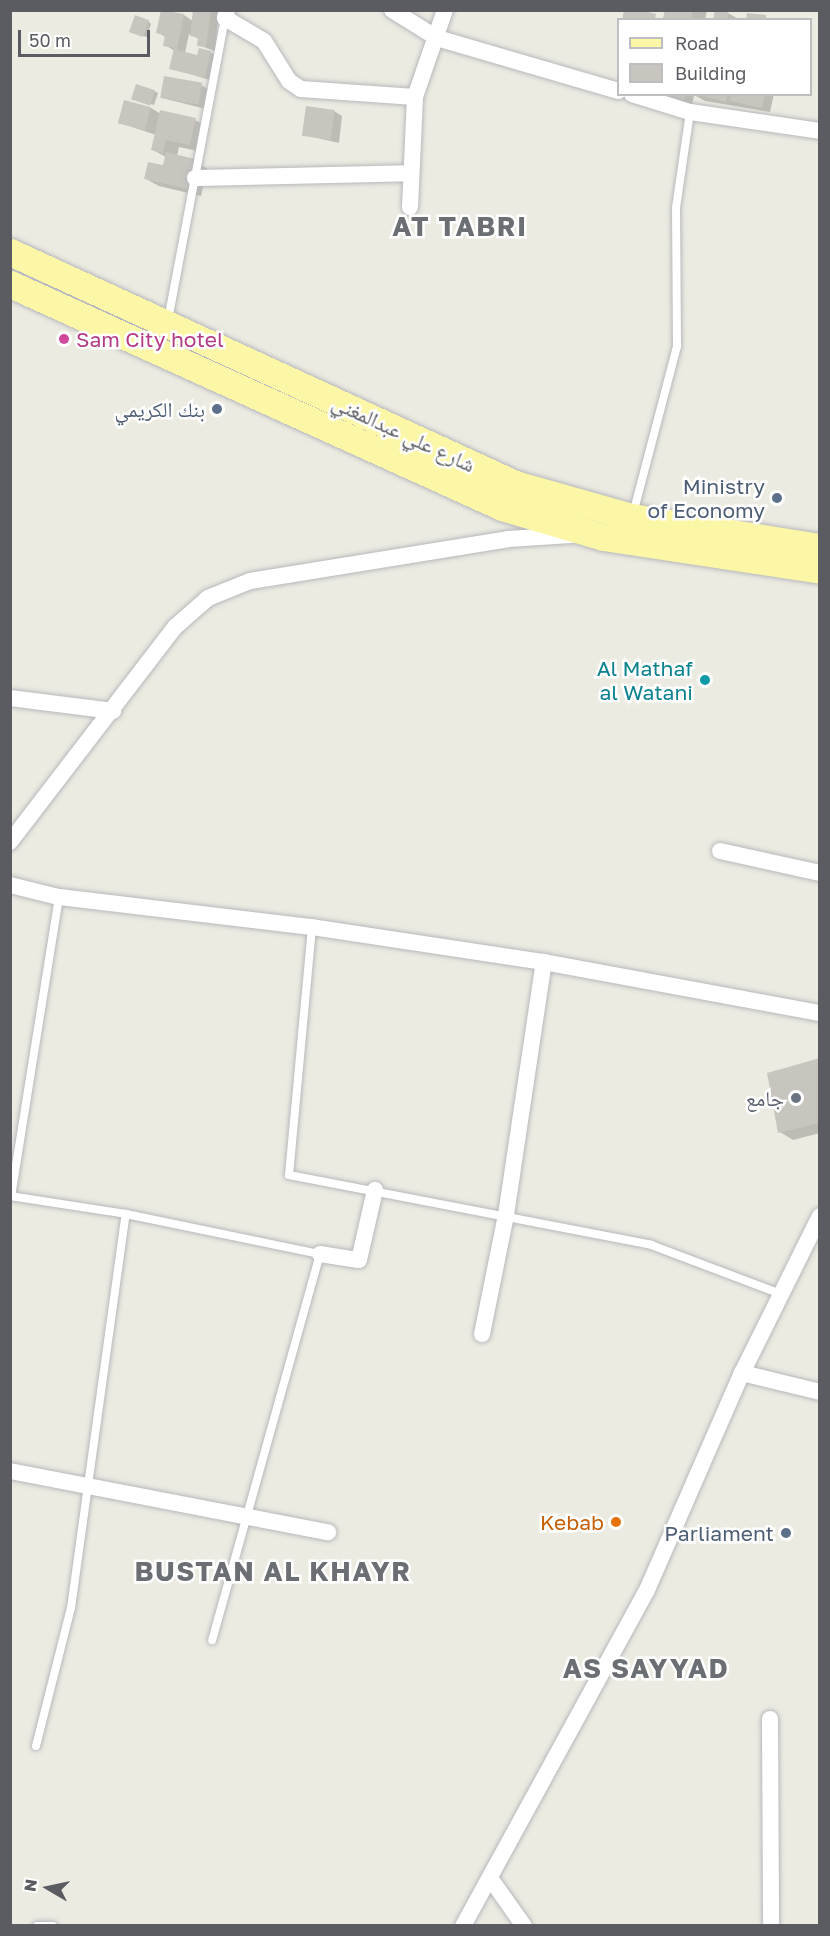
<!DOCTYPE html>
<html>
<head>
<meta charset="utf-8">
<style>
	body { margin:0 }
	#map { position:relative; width:830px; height:1936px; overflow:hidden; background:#ecebe1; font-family:"Golos Text","Noto Naskh Arabic",sans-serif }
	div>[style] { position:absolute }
	.shadow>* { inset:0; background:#0003 }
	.building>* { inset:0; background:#c8c5be; transform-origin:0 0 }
	.roads { filter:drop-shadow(0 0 2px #b7b8bd) drop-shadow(0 0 2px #b7b8bd) }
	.service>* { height:8px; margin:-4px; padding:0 4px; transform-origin:4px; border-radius:4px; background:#fff }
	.minor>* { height:16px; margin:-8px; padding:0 8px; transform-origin:8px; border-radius:8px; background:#fff }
	.primary>* { height:27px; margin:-13.5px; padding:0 13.5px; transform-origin:13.5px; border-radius:13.5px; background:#fcf7a6 }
	.dots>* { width:16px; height:16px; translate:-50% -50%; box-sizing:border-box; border:3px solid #fff; border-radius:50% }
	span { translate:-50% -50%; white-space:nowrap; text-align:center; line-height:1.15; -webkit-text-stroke:5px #fff; paint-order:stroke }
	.hotel-label { font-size:21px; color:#b23c85 }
	.left { translate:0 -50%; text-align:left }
	.service-label { font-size:21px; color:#4e5e75 }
	.right { translate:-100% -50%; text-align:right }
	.street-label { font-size:21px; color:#5a5c61 }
	.culture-label { font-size:21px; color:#0d838f }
	.worship-label { font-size:21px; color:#5b616d }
	.food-label { font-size:21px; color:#c56008 }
	.district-label { font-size:27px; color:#6b6e73; font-weight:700; letter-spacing:1.5px }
	.frame { position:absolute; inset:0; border:12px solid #5a5c61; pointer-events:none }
	.legend { position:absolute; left:617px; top:18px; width:195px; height:78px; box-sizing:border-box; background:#fff; border:2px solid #bdbec0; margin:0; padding:8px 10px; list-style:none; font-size:18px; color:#5a5c61 }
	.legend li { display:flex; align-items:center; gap:12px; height:30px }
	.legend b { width:30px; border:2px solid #bdbec0 }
	.north { position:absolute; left:18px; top:1858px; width:60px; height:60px; -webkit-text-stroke:4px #fff; paint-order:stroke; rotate:279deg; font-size:16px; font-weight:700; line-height:24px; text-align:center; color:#5a5c61 }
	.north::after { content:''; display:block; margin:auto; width:21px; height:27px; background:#5a5c61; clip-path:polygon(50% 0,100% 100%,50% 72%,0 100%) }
	.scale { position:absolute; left:18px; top:30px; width:132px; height:27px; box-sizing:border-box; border:3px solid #5a5c61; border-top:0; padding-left:8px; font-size:18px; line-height:21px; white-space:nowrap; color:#5a5c61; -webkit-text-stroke:4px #fff; paint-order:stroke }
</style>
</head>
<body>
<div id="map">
	<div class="shadow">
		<i style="clip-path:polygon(190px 10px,219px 10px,215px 51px,198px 45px,199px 39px,189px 34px,185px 53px,199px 57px,209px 52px,219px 57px,213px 81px,171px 68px,175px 51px,165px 45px,166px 37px,158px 33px,184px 15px,193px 21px,194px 11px)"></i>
		<i style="clip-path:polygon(666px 10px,707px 10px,705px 20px,669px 20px,665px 17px)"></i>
		<i style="clip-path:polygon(716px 10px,728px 13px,740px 20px,715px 20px)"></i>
		<i style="clip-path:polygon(148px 21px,151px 24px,147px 37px,134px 33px)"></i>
		<i style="clip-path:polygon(201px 85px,210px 90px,206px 109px,162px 98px)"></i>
		<i style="clip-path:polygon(154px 91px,158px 93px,154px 105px,137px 100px)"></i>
		<i style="clip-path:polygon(652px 94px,774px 94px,770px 112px,705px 101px,694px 95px,692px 105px)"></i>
		<i style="clip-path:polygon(151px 108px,161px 114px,195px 120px,208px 127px,203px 152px,179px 147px,177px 156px,207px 168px,201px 196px,159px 186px,146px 179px,164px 167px,166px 157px,153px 150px,156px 135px,120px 123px)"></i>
		<i style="clip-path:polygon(334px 111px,342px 116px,339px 143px,304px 135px)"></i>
		<i style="clip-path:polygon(820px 1060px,820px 1133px,793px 1140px,780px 1132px)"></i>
	</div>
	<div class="building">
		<i style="clip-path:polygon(161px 10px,184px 14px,177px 50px,197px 55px,199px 48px,211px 51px,205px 78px,169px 69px,174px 48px,163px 46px,165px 35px,156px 33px)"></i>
		<i style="clip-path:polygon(193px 10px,211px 10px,206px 47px,197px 46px,198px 37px,190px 36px)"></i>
		<i style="clip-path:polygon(624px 10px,641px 10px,656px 14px,655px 20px,622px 20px)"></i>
		<i style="clip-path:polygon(665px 10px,693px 10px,691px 20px,663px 18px)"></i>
		<i style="clip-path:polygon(715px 10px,728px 11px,727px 20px,713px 20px)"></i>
		<i style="clip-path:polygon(747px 13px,766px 15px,766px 20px,746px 20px)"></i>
		<i style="left:135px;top:15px;width:15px;height:18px;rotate:20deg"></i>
		<i style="left:164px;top:76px;width:39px;height:22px;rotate:10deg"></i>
		<i style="left:136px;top:84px;width:20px;height:16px;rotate:18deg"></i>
		<i style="clip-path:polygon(651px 94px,685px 94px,684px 102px)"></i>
		<i style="clip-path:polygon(696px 94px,727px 94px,726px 102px)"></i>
		<i style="clip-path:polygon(732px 94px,765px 94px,762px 108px,730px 101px)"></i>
		<i style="left:124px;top:100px;width:28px;height:24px;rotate:15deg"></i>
		<i style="left:306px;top:106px;width:29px;height:30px;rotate:8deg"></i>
		<i style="clip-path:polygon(160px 110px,196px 118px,190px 145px,166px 140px,163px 153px,151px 150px)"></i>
		<i style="clip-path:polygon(166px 152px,195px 159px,188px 189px,144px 179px,148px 162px,163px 165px)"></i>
		<i style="clip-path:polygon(820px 1058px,820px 1123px,778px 1133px,767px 1073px)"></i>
	</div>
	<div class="roads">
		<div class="service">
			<i style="left:168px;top:320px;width:307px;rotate:-79.3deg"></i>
			<i style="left:633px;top:514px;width:174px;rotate:-75.3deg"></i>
			<i style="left:677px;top:346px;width:138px;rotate:-90.4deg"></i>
			<i style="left:676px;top:208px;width:97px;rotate:-81.7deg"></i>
			<i style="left:59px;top:897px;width:303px;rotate:99.1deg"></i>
			<i style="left:11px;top:1196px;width:1px;rotate:180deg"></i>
			<i style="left:10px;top:1196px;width:117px;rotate:8.8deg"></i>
			<i style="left:126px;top:1214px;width:198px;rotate:11.7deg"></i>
			<i style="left:320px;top:1254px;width:401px;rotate:105.6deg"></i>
			<i style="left:312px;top:927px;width:249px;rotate:95.3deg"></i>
			<i style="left:289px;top:1175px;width:369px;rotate:10.9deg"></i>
			<i style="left:651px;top:1245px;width:139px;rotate:20.7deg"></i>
			<i style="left:36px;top:1746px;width:142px;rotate:-75.8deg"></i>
			<i style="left:71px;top:1608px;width:398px;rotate:-82.1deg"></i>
			<i style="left:37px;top:1926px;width:16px"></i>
		</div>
		<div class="minor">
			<i style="left:227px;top:10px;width:8px;rotate:104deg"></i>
			<i style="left:225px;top:18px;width:45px;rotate:30.5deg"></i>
			<i style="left:264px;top:41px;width:47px;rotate:58deg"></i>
			<i style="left:289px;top:81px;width:14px;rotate:34deg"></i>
			<i style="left:301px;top:89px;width:114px;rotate:4deg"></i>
			<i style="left:392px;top:10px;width:53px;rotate:31.9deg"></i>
			<i style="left:437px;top:38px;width:189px;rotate:16.3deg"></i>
			<i style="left:632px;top:94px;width:61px;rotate:17.2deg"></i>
			<i style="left:690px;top:112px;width:131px;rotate:8.3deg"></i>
			<i style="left:195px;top:178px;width:216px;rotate:-1.3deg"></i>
			<i style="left:410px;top:207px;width:110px;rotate:-87.4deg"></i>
			<i style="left:415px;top:97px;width:92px;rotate:-71deg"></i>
			<i style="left:10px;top:698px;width:104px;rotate:7.2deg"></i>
			<i style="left:10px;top:842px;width:271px;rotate:-52.5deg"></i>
			<i style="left:175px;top:627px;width:44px;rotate:-41.3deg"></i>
			<i style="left:208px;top:598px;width:45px;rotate:-22deg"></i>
			<i style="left:250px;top:581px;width:261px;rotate:-9.2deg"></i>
			<i style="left:508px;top:539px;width:63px;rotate:-3.6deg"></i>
			<i style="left:720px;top:851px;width:102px;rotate:12.4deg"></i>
			<i style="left:10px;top:885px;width:50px;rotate:13.8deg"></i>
			<i style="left:59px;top:897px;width:255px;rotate:6.8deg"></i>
			<i style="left:312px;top:927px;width:235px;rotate:8.6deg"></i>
			<i style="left:544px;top:962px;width:281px;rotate:10.5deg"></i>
			<i style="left:320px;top:1254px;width:39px;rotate:9deg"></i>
			<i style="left:359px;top:1260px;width:72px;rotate:-77.1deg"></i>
			<i style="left:482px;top:1334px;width:121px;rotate:-78.6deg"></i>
			<i style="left:506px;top:1215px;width:256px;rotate:-81.5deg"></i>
			<i style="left:742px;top:1373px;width:80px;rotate:13.7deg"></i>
			<i style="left:10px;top:1471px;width:324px;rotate:10.9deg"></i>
			<i style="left:770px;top:1719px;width:207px;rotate:89.7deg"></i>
			<i style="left:490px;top:1878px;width:59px;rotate:54.7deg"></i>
			<i style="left:463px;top:1926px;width:383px;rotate:-61.3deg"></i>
			<i style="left:647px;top:1590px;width:237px;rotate:-66.4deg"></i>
			<i style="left:742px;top:1373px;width:175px;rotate:-63.6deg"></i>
		</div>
		<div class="primary">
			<i style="left:10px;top:252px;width:556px;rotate:24.67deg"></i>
			<i style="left:515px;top:484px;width:122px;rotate:15.8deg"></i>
			<i style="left:632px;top:517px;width:190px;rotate:9.1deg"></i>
			<i style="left:10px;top:284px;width:540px;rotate:24.38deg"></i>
			<i style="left:502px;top:507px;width:105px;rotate:16.5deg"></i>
			<i style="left:603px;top:537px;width:219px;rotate:8.6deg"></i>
		</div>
	</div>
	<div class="dots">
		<i style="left:64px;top:339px;background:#d1479c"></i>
		<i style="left:217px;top:409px;background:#5c6f8a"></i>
		<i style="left:777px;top:498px;background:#5c6f8a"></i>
		<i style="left:705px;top:680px;background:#0f9aa8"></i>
		<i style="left:796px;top:1098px;background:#6b7280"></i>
		<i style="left:616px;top:1522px;background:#e8710a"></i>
		<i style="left:786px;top:1533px;background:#5c6f8a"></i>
	</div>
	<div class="hotel-label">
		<span class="left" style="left:76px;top:339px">Sam City hotel</span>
	</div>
	<div class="service-label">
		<span class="right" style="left:205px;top:409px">بنك الكريمي</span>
		<span class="right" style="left:765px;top:498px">Ministry<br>of Economy</span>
		<span class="right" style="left:774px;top:1533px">Parliament</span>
	</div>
	<div class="street-label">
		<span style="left:404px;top:433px;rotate:25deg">شارع علي عبدالمغني</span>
	</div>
	<div class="culture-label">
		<span class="right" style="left:693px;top:680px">Al Mathaf<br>al Watani</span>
	</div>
	<div class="worship-label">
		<span class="right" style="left:784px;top:1098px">جامع</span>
	</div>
	<div class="food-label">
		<span class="right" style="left:604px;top:1522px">Kebab</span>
	</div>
	<div class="district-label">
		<span style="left:460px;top:227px">AT TABRI</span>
		<span style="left:273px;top:1572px">BUSTAN AL KHAYR</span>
		<span style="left:646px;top:1669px">AS SAYYAD</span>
	</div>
	<div class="frame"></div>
	<ul class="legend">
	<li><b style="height:8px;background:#fcf7a6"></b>Road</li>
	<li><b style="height:16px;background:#c8c5be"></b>Building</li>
	</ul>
	<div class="north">N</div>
	<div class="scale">50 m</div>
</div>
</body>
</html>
